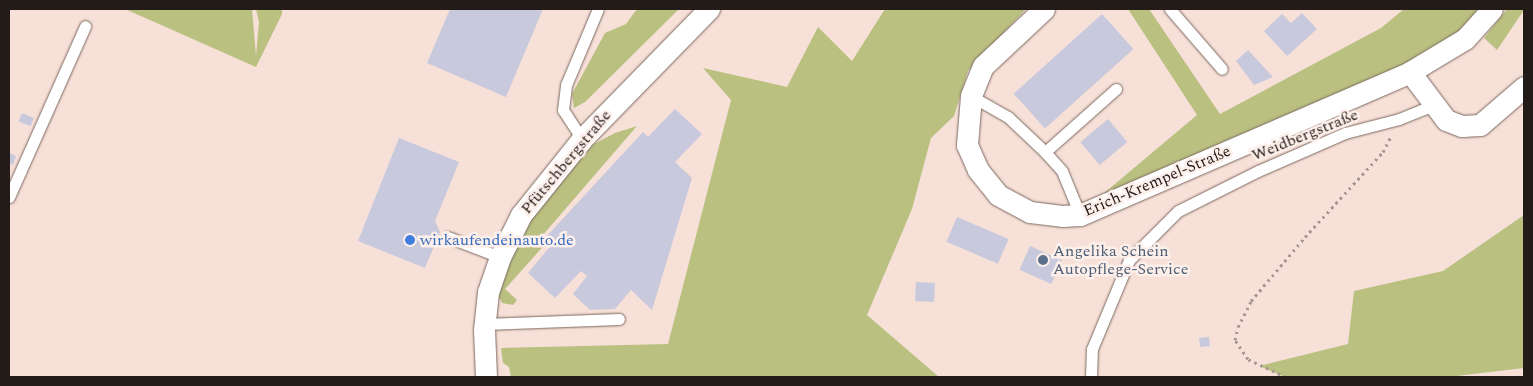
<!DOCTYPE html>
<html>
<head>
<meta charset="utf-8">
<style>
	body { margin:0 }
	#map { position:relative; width:1533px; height:386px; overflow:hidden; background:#f6e0d7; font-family:Spectral,serif }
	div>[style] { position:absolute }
	.green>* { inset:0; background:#bac080 }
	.building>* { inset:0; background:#c9c9de; transform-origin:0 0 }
	.path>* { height:3px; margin-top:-1.5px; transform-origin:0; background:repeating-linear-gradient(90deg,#a79690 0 2.5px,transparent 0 6.5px) }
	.roads { filter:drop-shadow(0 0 1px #7c6860) drop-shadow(0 0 1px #7c6860) }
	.lane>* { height:11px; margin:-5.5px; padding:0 5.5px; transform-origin:5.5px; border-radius:5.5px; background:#fff }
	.street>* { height:21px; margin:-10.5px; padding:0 10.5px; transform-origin:10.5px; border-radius:10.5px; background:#fff }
	.dots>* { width:14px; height:14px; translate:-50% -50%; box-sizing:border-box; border:2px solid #fdefea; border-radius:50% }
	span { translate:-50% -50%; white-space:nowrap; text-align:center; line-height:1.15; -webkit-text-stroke:5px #fdefea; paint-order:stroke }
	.street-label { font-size:16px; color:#231b18 }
	.shop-label { font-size:16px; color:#366cbe }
	.left { translate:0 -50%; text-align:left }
	.service-label { font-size:16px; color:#4e5e75 }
	.frame { position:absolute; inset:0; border:10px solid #231b18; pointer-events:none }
</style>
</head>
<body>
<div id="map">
	<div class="green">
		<i style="clip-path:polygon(125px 9px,252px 9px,256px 56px,259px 22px,256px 9px,282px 9px,282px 14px,256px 67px)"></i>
		<i style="clip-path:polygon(637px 9px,679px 9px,585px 102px,574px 108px,572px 94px,605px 33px,626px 24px)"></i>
		<i style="clip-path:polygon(885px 9px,1026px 9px,968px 71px,954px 116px,931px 138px,912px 209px,867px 315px,939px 377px,511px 377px,509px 367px,503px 363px,501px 348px,668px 344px,731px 100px,703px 68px,787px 87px,818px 27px,852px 61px)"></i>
		<i style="clip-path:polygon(1128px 9px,1149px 9px,1220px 114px,1381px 28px,1404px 9px,1483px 9px,1458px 35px,1397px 70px,1103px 194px,1197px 115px)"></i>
		<i style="clip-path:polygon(1507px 9px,1524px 10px,1497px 50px,1484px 38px)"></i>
		<i style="clip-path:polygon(637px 126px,542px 236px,547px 242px,505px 289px,517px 300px,513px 305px,502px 303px,499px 297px,505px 273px,519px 239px,537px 208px,594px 144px,615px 133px)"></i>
		<i style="clip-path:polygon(1524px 215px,1524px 368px,1448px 377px,1285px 377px,1259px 366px,1348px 344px,1354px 291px,1443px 271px)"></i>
	</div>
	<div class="building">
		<i style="clip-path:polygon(450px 9px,543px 9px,506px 97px,427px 63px)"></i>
		<i style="clip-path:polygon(1302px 13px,1317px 29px,1287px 56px,1264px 31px,1282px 14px,1291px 23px)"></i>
		<i style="left:1102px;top:14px;width:47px;height:119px;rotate:48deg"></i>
		<i style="clip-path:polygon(1248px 50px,1273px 77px,1254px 85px,1236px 61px)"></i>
		<i style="clip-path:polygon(675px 109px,702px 134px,675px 162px,692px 178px,652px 310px,631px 290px,615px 309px,590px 310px,573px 294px,587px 276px,581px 271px,555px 298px,528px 273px,552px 244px,545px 238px,643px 132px,648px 137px)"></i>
		<i style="left:22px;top:113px;width:13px;height:9px;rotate:23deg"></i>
		<i style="left:1108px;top:119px;width:30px;height:36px;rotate:50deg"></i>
		<i style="clip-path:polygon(399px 138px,459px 162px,435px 221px,440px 232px,425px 268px,358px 241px)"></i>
		<i style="clip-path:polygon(9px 153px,16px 156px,13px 165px,9px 163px)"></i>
		<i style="left:957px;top:217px;width:56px;height:27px;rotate:23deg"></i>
		<i style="left:1030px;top:246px;width:35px;height:26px;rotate:24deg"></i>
		<i style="left:916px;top:282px;width:19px;height:19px;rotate:3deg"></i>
		<i style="left:1209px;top:337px;width:9px;height:10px;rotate:84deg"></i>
	</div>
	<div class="path">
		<i style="left:1286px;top:377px;width:42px;rotate:-154.7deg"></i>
		<i style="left:1248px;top:359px;width:23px;rotate:-124deg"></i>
		<i style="left:1235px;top:340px;width:13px;rotate:-77deg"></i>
		<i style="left:1238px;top:327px;width:29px;rotate:-63deg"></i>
		<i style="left:1251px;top:301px;width:84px;rotate:-49.8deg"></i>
		<i style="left:1305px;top:237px;width:115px;rotate:-47.5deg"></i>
		<i style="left:1383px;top:152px;width:18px;rotate:-63deg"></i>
	</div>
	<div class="roads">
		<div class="lane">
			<i style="left:1170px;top:9px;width:79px;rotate:49.1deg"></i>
			<i style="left:971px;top:96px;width:43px;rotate:29.6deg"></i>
			<i style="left:1008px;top:117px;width:51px;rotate:43.4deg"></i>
			<i style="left:1045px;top:152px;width:95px;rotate:-41.6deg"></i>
			<i style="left:582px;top:139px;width:35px;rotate:-123deg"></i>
			<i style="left:563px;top:110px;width:25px;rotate:-83deg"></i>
			<i style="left:566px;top:85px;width:82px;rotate:-67.2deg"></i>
			<i style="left:1045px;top:152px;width:25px;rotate:48deg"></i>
			<i style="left:1062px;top:171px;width:48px;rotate:67.8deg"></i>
			<i style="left:9px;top:197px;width:187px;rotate:-66deg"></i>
			<i style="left:448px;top:237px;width:56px;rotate:21deg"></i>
			<i style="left:484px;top:324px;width:135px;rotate:-2.1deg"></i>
			<i style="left:1091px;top:377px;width:28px;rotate:-88deg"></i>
			<i style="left:1092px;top:349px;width:96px;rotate:-67.4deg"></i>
			<i style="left:1129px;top:260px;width:69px;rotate:-45deg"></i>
			<i style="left:1178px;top:211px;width:89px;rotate:-26.6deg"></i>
			<i style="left:1258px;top:171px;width:95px;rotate:-23.6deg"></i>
			<i style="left:1345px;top:133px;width:56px;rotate:-14.5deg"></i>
			<i style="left:1399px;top:119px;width:37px;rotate:-22deg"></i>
		</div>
		<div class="street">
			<i style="left:1044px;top:9px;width:83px;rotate:136.9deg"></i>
			<i style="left:983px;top:66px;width:32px;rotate:112deg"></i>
			<i style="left:971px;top:96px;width:49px;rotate:94.7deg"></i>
			<i style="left:967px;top:145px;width:27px;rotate:66deg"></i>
			<i style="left:978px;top:170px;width:32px;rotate:51deg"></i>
			<i style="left:998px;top:195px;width:36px;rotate:28deg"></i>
			<i style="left:1030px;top:212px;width:32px;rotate:7deg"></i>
			<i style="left:1062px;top:216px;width:18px;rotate:-3deg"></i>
			<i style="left:1080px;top:215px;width:360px;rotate:-23.4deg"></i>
			<i style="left:1410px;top:72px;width:64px;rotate:-31deg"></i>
			<i style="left:1465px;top:39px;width:40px;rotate:-48deg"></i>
			<i style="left:1410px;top:72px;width:60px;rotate:53.1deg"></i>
			<i style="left:1446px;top:120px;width:17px;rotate:21deg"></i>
			<i style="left:1462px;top:126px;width:18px;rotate:-3deg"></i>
			<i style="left:1480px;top:125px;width:58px;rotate:-40.8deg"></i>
			<i style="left:486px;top:377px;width:47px;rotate:-92.4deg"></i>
			<i style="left:484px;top:330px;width:38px;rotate:-84deg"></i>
			<i style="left:488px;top:292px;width:37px;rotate:-71deg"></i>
			<i style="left:500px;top:257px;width:47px;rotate:-63.4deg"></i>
			<i style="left:521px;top:215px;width:97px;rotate:-51.2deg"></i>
			<i style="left:582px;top:139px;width:182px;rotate:-45.7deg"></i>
		</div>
	</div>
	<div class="dots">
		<i style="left:410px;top:240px;background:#3f7fe0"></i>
		<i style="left:1043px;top:260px;background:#5c6f8a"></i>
	</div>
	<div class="street-label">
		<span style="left:1305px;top:135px;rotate:-22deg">Weidbergstraße</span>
		<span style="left:566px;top:162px;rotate:-50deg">Pfütschbergstraße</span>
		<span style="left:1157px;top:181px;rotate:-23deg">Erich-Krempel-Straße</span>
	</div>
	<div class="shop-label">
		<span class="left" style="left:420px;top:240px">wirkaufendeinauto.de</span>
	</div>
	<div class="service-label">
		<span class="left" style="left:1053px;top:260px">Angelika Schein<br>Autopflege-Service</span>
	</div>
	<div class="frame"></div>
</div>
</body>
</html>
